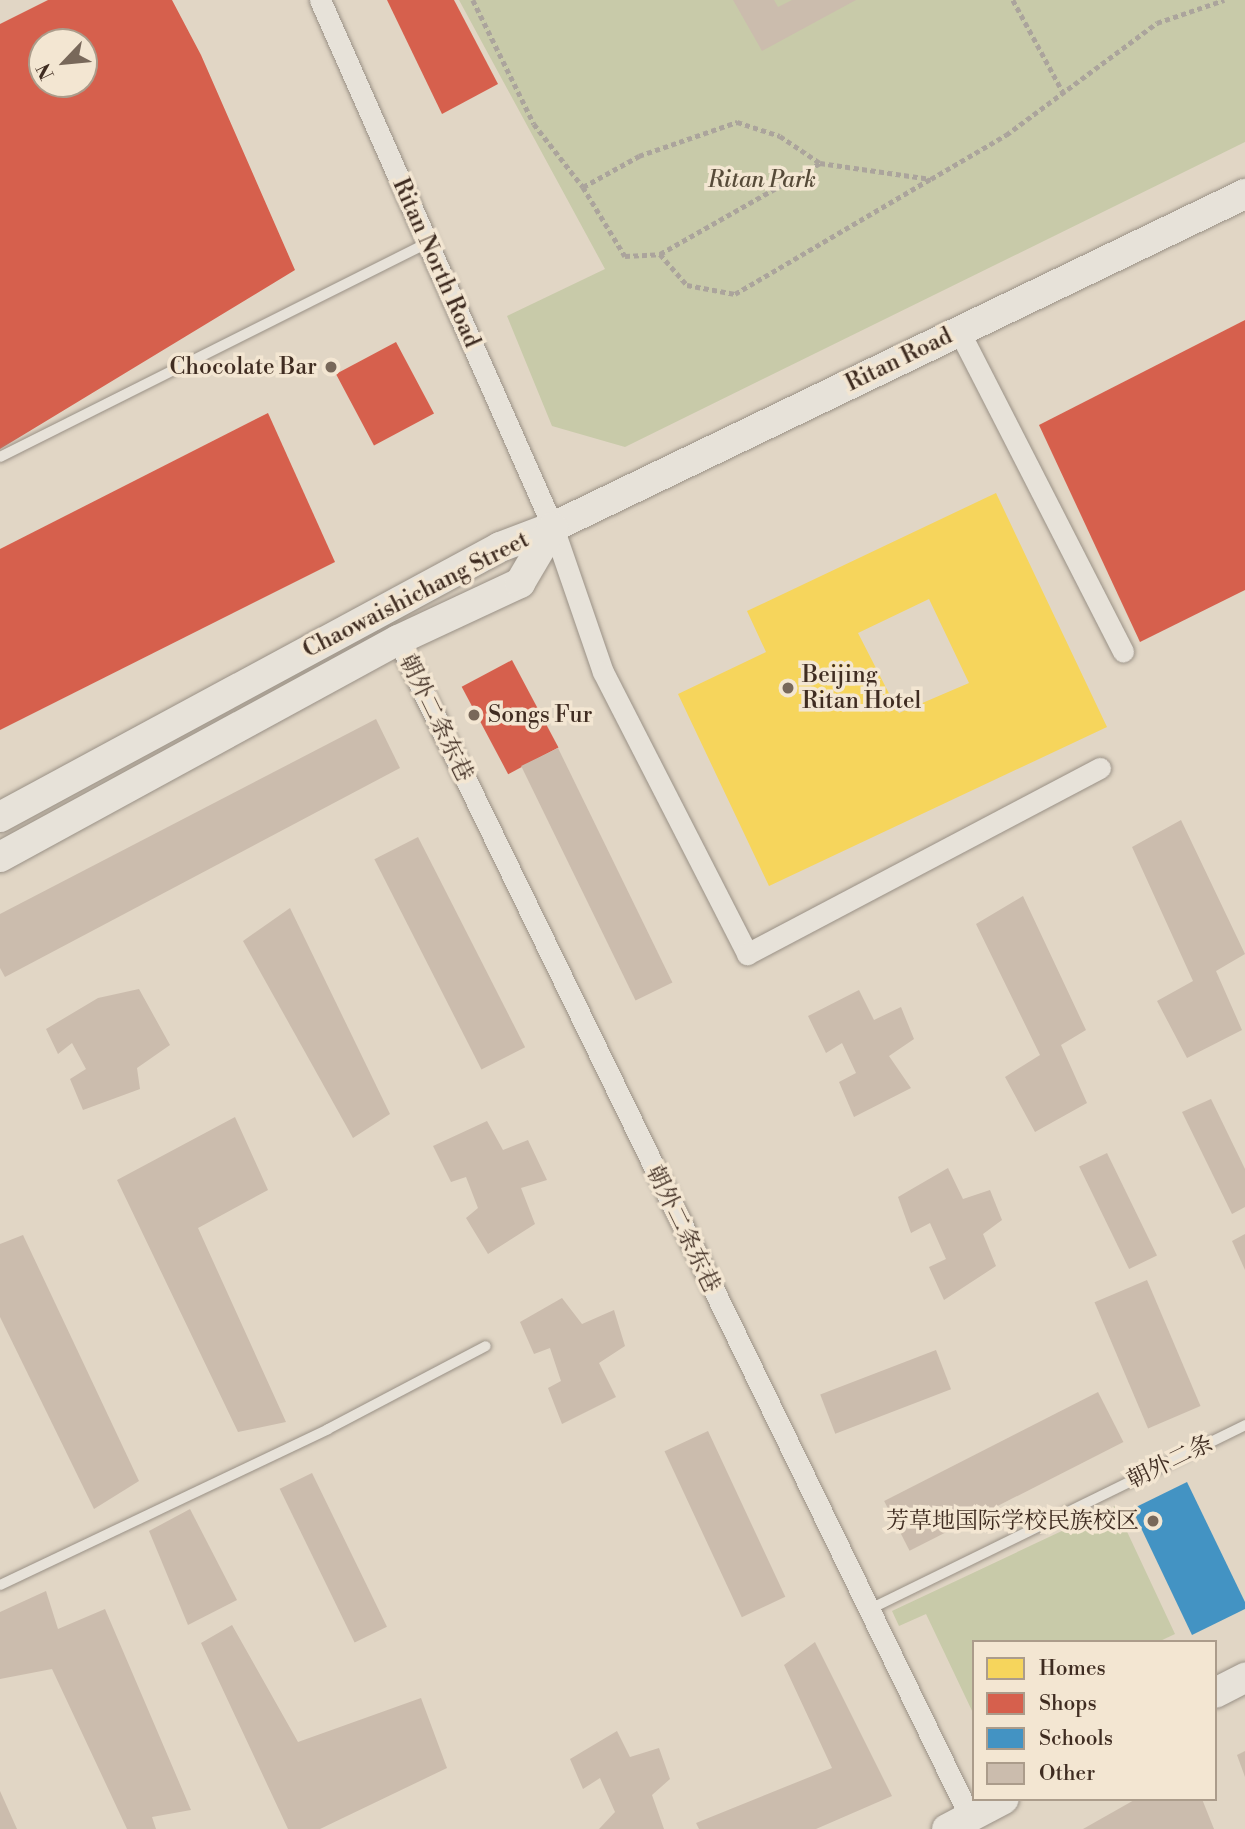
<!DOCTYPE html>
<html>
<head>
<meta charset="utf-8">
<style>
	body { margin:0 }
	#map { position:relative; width:1245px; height:1829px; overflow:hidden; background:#e1d6c5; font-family:"Libre Bodoni","Noto Serif SC",serif }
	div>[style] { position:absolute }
	.green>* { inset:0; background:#c8caa9 }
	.homes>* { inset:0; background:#f6d55c }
	.shops>* { inset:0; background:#d6604d; transform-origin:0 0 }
	.schools>* { inset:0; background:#4393c3 }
	.building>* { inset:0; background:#cbbcad; transform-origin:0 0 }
	.path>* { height:4.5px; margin-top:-2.25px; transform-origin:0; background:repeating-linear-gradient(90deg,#aba49c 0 5px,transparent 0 8.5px) }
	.roads { filter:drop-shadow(0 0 2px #9a9186) drop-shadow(0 0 2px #9a9186) }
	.lane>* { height:10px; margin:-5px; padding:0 5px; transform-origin:5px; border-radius:5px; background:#e7e2d9 }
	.street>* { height:21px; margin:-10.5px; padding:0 10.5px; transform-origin:10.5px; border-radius:10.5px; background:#e7e2d9 }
	.secondary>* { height:30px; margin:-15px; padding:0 15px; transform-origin:15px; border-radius:15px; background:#e7e2d9 }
	.dots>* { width:19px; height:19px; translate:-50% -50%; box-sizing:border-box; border:4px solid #f3e6d2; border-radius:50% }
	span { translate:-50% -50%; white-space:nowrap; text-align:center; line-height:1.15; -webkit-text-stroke:7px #f3e6d2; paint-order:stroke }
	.park-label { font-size:23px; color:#564a38; font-style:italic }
	.street-label { font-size:23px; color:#3f2c21 }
	.poi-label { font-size:23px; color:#3f2c21 }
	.right { translate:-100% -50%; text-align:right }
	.left { translate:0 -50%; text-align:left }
	.legend { position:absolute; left:972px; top:1640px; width:245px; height:161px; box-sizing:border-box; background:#f3e6d2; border:2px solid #ab9c8b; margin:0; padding:9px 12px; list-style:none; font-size:21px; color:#3f2c21 }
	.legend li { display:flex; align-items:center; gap:14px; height:35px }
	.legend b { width:35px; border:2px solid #ab9c8b }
	.north { position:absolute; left:28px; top:28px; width:70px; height:70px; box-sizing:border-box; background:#f3e6d2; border:2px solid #ab9c8b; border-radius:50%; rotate:244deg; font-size:19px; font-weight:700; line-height:28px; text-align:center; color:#3f2c21 }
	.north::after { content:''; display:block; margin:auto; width:24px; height:32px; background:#78685a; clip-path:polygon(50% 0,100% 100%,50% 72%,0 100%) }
</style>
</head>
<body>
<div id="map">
	<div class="green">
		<i style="clip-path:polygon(459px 0,1245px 0,1245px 142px,625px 447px,552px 426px,507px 316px,605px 269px)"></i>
		<i style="clip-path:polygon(1115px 1506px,1175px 1634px,1158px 1642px,974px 1642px,974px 1715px,926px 1614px,899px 1626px,892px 1611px)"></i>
	</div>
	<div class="homes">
		<i style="clip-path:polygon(evenodd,996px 493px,1107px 727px,769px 886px,678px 694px,766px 652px,747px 611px,996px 493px,929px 599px,969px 683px,899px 713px,858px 633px,929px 599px)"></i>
	</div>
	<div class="shops">
		<i style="clip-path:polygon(evenodd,48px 0,172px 0,201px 55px,295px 270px,0 449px,0 24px,48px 0,42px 42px,84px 42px,84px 84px,42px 84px,42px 42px)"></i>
		<i style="clip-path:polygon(387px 0,454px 0,498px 84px,442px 114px)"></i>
		<i style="clip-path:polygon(1245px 320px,1245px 590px,1140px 642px,1039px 425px)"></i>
		<i style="left:396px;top:342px;width:81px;height:68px;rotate:62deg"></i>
		<i style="clip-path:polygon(268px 413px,335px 562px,0 730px,0 549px)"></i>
		<i style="left:512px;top:660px;width:99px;height:57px;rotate:62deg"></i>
	</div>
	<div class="schools">
		<i style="clip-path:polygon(1187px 1482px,1245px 1602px,1245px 1609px,1192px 1635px,1132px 1509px)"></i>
	</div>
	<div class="building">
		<i style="clip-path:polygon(733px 0,774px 0,778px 7px,792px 0,856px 0,762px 51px)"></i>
		<i style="clip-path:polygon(376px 719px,400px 768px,5px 977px,0 968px,0 914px)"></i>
		<i style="left:558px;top:748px;width:261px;height:41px;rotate:64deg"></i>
		<i style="clip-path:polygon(1181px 820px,1245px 954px,1216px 971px,1242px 1030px,1187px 1058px,1157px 1001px,1193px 981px,1132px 847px)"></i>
		<i style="left:418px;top:837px;width:236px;height:49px;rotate:63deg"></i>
		<i style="clip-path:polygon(1023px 896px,1086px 1030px,1061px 1045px,1087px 1103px,1035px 1132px,1005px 1077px,1040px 1055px,976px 924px)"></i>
		<i style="clip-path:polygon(290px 908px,390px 1114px,353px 1138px,243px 941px)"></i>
		<i style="clip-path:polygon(139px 989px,170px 1045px,137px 1068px,140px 1089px,83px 1110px,70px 1079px,86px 1069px,72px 1043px,58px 1054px,46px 1029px,98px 998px)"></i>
		<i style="clip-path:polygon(859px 990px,874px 1020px,901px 1007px,914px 1039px,889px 1056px,911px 1088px,854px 1117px,839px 1082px,856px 1073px,842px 1043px,826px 1053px,808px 1016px)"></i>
		<i style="clip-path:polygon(1211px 1099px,1245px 1169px,1245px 1207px,1232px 1214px,1182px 1112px)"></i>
		<i style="clip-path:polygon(235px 1117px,268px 1190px,198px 1228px,286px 1422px,238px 1432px,117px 1180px)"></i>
		<i style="clip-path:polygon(487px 1121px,503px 1150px,528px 1140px,547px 1180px,521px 1188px,535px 1224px,488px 1254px,466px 1218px,478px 1208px,466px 1177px,451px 1182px,433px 1146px)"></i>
		<i style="left:1107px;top:1153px;width:114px;height:31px;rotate:64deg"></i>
		<i style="clip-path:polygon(948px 1168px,963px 1199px,990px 1190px,1002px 1220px,983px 1234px,996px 1266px,944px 1300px,929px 1267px,946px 1259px,930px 1223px,911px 1233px,898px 1197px)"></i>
		<i style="clip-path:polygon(1245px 1234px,1245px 1270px,1232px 1241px)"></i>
		<i style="clip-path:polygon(23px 1235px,139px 1481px,94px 1509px,0 1317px,0 1244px)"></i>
		<i style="left:1147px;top:1280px;width:137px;height:57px;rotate:67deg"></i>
		<i style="clip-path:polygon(562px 1298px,582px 1324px,614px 1310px,625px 1346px,599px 1363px,616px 1397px,562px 1424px,548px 1388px,561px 1381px,550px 1348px,534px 1354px,520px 1322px)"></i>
		<i style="left:936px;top:1350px;width:42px;height:124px;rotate:69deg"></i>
		<i style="left:1098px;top:1392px;width:56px;height:240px;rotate:63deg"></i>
		<i style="left:708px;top:1431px;width:183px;height:48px;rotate:65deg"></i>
		<i style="left:312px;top:1473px;width:171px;height:36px;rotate:64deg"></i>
		<i style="clip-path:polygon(190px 1509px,237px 1600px,188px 1625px,149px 1531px)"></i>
		<i style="clip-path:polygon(46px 1591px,58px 1629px,105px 1609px,191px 1810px,152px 1817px,156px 1829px,127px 1829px,52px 1669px,0 1679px,0 1612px)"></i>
		<i style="clip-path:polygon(232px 1625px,298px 1742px,421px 1698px,447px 1768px,320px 1829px,288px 1829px,201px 1643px)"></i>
		<i style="clip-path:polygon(815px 1642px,892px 1796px,816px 1829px,699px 1829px,696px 1823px,832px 1768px,784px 1665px)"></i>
		<i style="clip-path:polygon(617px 1731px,630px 1757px,659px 1748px,670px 1779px,652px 1795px,664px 1829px,599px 1829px,615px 1812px,600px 1778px,583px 1789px,570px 1759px)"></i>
		<i style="clip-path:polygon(1245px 1751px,1245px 1777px,1237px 1755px)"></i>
		<i style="clip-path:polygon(0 1791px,17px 1829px,0 1829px)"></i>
		<i style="clip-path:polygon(1136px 1799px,1202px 1799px,1214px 1829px,1083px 1829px)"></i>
	</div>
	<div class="path">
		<i style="left:473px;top:0;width:138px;rotate:63.8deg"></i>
		<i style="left:534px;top:124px;width:80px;rotate:52.1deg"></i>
		<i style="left:583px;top:187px;width:81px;rotate:58.7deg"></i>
		<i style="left:625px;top:256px;width:35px;rotate:-3deg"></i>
		<i style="left:660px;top:254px;width:184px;rotate:-29.6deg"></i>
		<i style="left:820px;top:163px;width:112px;rotate:8.2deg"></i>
		<i style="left:931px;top:179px;width:87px;rotate:-30.4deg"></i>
		<i style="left:1006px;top:135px;width:188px;rotate:-36.6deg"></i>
		<i style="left:1157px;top:23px;width:71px;rotate:-18.9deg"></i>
		<i style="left:1013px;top:0;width:107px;rotate:61.5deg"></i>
		<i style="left:583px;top:187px;width:64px;rotate:-29deg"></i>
		<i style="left:639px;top:156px;width:104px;rotate:-19.1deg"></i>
		<i style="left:737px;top:122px;width:45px;rotate:18deg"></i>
		<i style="left:780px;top:136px;width:48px;rotate:34deg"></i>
		<i style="left:660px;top:254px;width:41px;rotate:48.9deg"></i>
		<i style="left:687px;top:285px;width:49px;rotate:10.6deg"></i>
		<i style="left:735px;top:294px;width:226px;rotate:-30.5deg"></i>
	</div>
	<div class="roads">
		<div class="lane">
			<i style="left:0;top:457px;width:479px;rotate:-26.6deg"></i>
			<i style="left:0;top:1585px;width:363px;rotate:-25.4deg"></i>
			<i style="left:328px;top:1429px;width:178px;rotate:-27.7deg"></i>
			<i style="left:868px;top:1610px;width:420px;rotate:-26.1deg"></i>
		</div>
		<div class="street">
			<i style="left:320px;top:0;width:576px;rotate:66.15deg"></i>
			<i style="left:553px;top:527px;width:153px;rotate:71deg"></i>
			<i style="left:603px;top:672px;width:317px;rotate:62.9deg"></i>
			<i style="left:747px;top:954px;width:399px;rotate:-27.8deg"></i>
			<i style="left:959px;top:331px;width:360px;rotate:62.9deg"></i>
			<i style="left:398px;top:640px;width:1309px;rotate:64.08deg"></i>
		</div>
		<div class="secondary">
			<i style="left:0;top:817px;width:568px;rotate:-28.37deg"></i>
			<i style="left:500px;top:547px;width:57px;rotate:-20.7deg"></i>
			<i style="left:553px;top:527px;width:768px;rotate:-25.7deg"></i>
			<i style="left:0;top:857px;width:453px;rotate:-28.6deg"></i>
			<i style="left:398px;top:640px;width:135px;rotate:-25deg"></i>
			<i style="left:520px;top:583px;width:65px;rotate:-59.5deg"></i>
			<i style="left:1215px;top:1693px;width:34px;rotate:-27deg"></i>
			<i style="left:947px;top:1829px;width:64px;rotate:-27.8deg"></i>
		</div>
	</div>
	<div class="dots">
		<i style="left:331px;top:367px;background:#78685a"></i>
		<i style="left:788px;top:688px;background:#78685a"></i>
		<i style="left:474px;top:715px;background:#78685a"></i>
		<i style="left:1153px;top:1521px;background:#78685a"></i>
	</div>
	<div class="park-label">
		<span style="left:762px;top:180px">Ritan Park</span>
	</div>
	<div class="street-label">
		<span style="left:436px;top:263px;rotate:66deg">Ritan North Road</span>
		<span style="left:899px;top:360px;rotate:-26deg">Ritan Road</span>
		<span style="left:416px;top:595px;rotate:-27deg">Chaowaishichang Street</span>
		<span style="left:436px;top:718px;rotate:64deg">朝外二条东巷</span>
		<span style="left:683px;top:1229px;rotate:64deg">朝外二条东巷</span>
		<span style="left:1170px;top:1462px;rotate:-26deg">朝外二条</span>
	</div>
	<div class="poi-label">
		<span class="right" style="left:317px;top:367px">Chocolate Bar</span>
		<span class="left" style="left:802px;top:688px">Beijing<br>Ritan Hotel</span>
		<span class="left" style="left:488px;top:715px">Songs Fur</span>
		<span class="right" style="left:1139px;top:1521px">芳草地国际学校民族校区</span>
	</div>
	<ul class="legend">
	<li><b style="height:19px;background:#f6d55c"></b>Homes</li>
	<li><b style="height:19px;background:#d6604d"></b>Shops</li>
	<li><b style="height:19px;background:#4393c3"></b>Schools</li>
	<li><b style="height:19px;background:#cbbcad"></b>Other</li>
	</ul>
	<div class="north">N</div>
</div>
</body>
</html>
